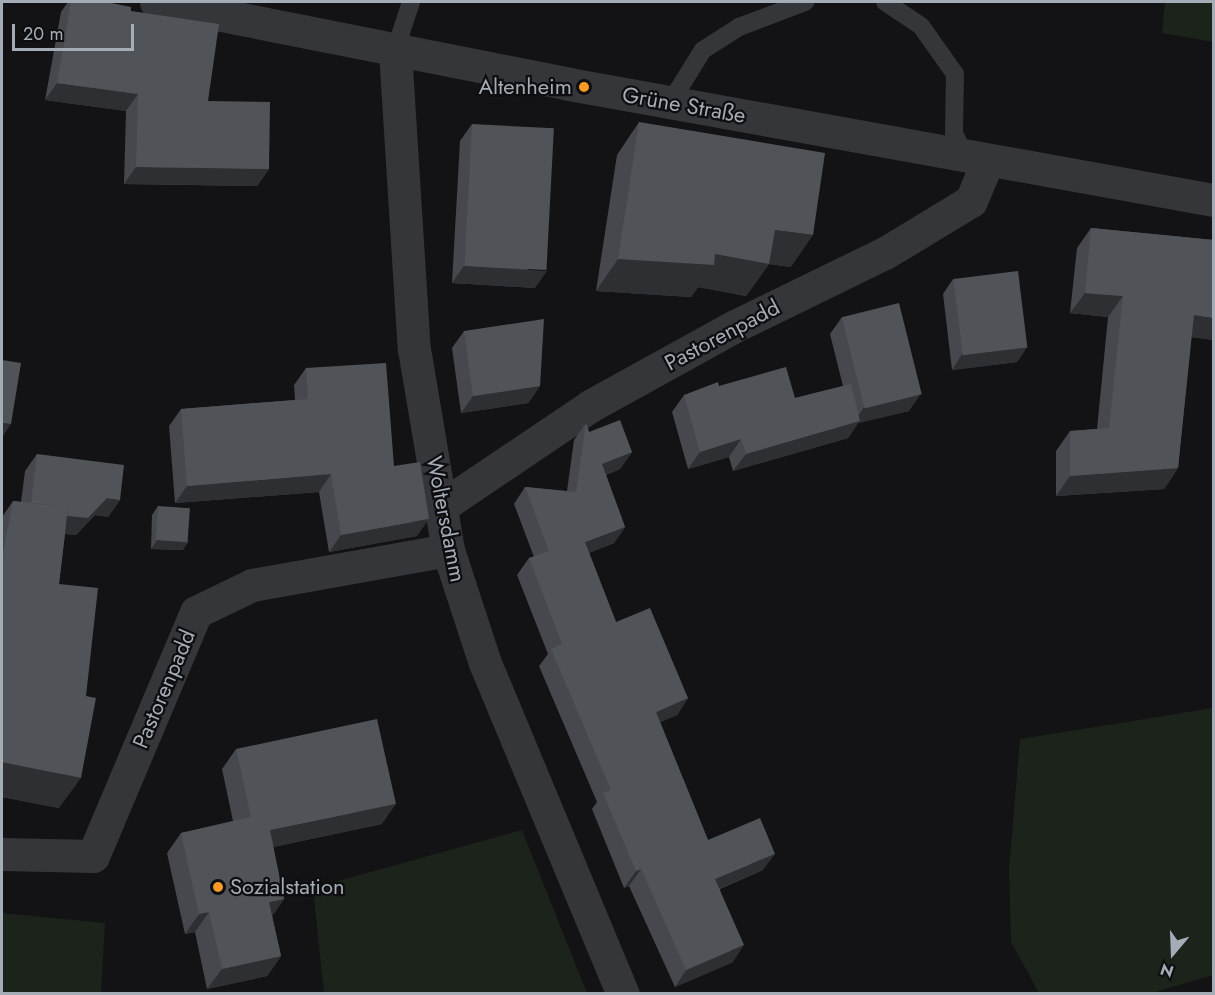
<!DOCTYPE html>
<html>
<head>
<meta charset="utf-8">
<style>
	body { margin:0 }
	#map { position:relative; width:1215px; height:995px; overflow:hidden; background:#131315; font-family:Jost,sans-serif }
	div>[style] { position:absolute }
	.green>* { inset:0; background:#1b231b }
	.lane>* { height:18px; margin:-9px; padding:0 9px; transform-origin:9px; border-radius:9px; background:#34363a }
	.street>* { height:33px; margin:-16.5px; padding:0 16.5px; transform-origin:16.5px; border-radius:16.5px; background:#34363a }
	.wall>* { inset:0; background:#46484d }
	.shaded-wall>* { inset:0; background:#2d2f32 }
	.building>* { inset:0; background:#505358; transform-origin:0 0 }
	.dots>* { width:16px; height:16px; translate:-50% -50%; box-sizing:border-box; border:3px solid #0e0e10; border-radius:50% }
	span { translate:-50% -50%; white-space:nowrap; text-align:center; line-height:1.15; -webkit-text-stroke:4.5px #0e0e10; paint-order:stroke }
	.poi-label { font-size:22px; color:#a4acb6 }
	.right { translate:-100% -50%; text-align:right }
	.left { translate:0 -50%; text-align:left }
	.street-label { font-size:22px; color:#a4acb6 }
	.frame { position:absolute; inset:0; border:3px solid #a4acb6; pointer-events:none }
	.north { position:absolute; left:1143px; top:923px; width:60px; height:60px; -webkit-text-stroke:4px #0e0e10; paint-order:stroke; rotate:199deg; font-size:16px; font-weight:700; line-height:24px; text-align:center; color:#a4acb6 }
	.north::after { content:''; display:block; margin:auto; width:21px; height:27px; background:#a4acb6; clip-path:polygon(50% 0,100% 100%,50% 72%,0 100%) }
	.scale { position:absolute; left:12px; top:24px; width:122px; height:27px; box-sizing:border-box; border:3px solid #a4acb6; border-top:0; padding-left:8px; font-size:18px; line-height:21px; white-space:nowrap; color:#a4acb6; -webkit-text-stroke:4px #0e0e10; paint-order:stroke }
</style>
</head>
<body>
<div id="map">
	<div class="green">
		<i style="clip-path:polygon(1165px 2px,1213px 2px,1213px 42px,1162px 33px)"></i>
		<i style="clip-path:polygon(1213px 708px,1213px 975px,1152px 993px,1039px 993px,1011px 942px,1009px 869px,1020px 739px)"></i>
		<i style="clip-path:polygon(522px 830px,587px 993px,324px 993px,313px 888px)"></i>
		<i style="clip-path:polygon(2px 913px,105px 923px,101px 993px,2px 993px)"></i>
	</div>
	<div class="lane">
		<i style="left:885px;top:2px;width:43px;rotate:33.7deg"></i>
		<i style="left:921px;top:26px;width:59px;rotate:54.7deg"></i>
		<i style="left:955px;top:74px;width:59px;rotate:91deg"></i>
		<i style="left:954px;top:133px;width:24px;rotate:66deg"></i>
		<i style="left:395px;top:51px;width:52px;rotate:-71.9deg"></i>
		<i style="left:670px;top:103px;width:62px;rotate:-58.1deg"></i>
		<i style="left:703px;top:50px;width:43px;rotate:-32.6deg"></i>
		<i style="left:739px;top:27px;width:71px;rotate:-20.7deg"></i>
	</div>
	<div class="street">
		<i style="left:156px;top:2px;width:421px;rotate:11.2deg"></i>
		<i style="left:569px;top:84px;width:655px;rotate:10.2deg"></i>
		<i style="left:395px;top:51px;width:299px;rotate:86.4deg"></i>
		<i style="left:414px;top:349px;width:204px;rotate:80.4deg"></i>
		<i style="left:448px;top:550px;width:119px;rotate:71.9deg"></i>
		<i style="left:485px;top:663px;width:359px;rotate:67.4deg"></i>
		<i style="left:442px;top:506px;width:179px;rotate:-34deg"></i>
		<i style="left:590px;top:406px;width:166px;rotate:-28.9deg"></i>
		<i style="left:735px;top:326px;width:167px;rotate:-26deg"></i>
		<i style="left:885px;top:253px;width:100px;rotate:-31.2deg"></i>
		<i style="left:971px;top:201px;width:44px;rotate:-67.5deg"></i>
		<i style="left:2px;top:854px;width:91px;rotate:1.3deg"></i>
		<i style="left:93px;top:856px;width:265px;rotate:-67.1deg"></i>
		<i style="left:196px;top:612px;width:62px;rotate:-25.7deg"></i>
		<i style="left:252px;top:585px;width:199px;rotate:-10.1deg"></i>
	</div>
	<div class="wall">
		<i style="clip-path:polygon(68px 2px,106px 2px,131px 11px,208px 101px,269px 169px,257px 186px,124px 184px,126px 111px,45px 100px,61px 12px)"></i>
		<i style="clip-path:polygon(639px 122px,791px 267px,769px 264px,746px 296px,698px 287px,691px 297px,596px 291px,617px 155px)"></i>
		<i style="clip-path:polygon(472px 124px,535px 288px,452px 283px,460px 141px)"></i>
		<i style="clip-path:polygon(1091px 228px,1214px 240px,1214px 340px,1191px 337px,1178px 468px,1164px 489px,1056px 496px,1056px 451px,1070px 431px,1097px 429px,1108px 317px,1070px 313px,1077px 248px)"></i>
		<i style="clip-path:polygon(953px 279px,1027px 347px,1017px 362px,952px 370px,943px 294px)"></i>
		<i style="clip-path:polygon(842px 317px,909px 411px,858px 423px,848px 438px,733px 471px,729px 457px,688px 469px,672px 412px,684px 395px,719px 386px,795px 398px,843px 386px,830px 334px)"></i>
		<i style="clip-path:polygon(464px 331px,540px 386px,528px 403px,461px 413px,452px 348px)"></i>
		<i style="clip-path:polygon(306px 368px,394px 466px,417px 536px,329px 552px,319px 492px,175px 503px,169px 426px,181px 409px,295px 400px,294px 385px)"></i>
		<i style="clip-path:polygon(586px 423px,589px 432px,632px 452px,620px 469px,606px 475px,625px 527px,614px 543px,589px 553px,616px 622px,688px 698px,677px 715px,660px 722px,708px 840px,763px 870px,720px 889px,733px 962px,675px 987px,629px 886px,624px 888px,592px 809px,597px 802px,539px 666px,548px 654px,517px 575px,529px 558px,534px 557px,514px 504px,525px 487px,567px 491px,574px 440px)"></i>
		<i style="clip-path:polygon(37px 454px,120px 500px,108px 517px,95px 515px,76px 535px,65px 534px,59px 584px,59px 808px,2px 797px,2px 517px,13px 501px,21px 502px,25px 471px)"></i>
		<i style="clip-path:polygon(158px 506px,183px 550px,151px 549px,152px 515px)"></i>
		<i style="clip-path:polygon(236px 749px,382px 824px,273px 847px,284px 899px,272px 916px,281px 956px,267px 976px,207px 989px,195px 932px,185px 934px,167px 853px,181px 833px,233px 821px,222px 769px)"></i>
	</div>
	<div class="shaded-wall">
		<i style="clip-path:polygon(57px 83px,138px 94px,126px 111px,45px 100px)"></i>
		<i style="clip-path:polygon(136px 167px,269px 169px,257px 186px,124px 184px)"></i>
		<i style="clip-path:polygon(775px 230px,813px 235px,791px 267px,769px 264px,746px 296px,698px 287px,691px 297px,596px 291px,618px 259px,715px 254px)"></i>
		<i style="clip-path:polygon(464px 266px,547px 271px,535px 288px,452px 283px)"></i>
		<i style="clip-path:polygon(1085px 293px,1123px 296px,1108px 317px,1070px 313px)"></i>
		<i style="clip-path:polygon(1194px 315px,1214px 318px,1214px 340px,1179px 335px)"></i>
		<i style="clip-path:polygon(1027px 347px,1017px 362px,952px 370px,962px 354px)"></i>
		<i style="clip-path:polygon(540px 386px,528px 403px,461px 413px,473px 396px)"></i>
		<i style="clip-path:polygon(921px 394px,909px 411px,858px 423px,848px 438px,733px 471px,746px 454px,854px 422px,864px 407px)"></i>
		<i style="clip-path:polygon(2px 423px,11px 424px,2px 438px)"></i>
		<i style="clip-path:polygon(741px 439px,729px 457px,688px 469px,700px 452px)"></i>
		<i style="clip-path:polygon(632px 452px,620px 469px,590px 481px,602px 464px)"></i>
		<i style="clip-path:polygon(1178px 468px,1164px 489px,1056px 496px,1070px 476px)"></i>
		<i style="clip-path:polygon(331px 474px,319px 492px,175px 503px,187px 486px)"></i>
		<i style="clip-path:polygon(107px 498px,120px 500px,108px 517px,95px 515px,76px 535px,18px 528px)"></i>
		<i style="clip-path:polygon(429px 519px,417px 536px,329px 552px,341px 535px)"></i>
		<i style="clip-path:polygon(625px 527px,614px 543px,573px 559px,585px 542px)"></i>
		<i style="clip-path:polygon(157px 540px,189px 541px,183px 550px,151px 549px)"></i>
		<i style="clip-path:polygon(688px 698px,677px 715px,644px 729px,656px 712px)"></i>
		<i style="clip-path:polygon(2px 762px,81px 778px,59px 808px,2px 797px)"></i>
		<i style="clip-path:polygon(396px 804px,382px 824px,255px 851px,270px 830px)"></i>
		<i style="clip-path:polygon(775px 854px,763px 870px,704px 895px,715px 879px)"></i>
		<i style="clip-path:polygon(641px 869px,629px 886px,624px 888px,636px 871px)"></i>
		<i style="clip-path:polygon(284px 899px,270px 919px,269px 902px)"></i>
		<i style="clip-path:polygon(209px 912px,195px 932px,185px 934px,199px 914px)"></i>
		<i style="clip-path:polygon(744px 945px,733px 962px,675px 987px,686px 970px)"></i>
		<i style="clip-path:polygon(281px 956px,267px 976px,207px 989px,222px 969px)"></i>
	</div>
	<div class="building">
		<i style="clip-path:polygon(71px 2px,106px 2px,131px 7px,131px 11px,219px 24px,208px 101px,270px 102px,269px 169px,136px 167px,138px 94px,57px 83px)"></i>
		<i style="clip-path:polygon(639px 122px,825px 153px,813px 235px,775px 230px,769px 264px,715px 254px,714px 265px,618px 259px)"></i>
		<i style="left:472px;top:124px;width:82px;height:142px;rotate:3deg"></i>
		<i style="clip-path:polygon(1091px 228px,1214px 240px,1214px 318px,1194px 315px,1178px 468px,1070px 476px,1070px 431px,1109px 428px,1123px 296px,1085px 293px)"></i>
		<i style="left:1018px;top:271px;width:77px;height:65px;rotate:83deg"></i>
		<i style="left:899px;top:303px;width:94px;height:59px;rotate:76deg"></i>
		<i style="clip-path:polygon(544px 319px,540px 386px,473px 396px,464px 331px)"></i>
		<i style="clip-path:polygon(2px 360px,21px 363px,11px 424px,2px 423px)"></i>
		<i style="clip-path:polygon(386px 363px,394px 466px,420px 462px,429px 519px,341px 535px,331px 474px,187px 486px,181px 409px,308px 399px,306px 368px)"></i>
		<i style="clip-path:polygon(786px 367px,795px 398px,851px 384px,860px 421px,746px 454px,741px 439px,700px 452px,684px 395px,718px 382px,719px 386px)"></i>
		<i style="clip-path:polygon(620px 420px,632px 452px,602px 464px,625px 527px,585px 542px,616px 622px,650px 608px,688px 698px,656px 712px,708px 840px,760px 818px,775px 854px,715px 879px,744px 945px,686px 970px,641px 869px,636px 871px,603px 793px,611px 790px,551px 649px,562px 644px,529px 558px,549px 551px,525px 487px,576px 492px,586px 423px,589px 432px)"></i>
		<i style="clip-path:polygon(37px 454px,124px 465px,120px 500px,107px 498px,88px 518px,67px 516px,68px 507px,31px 503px)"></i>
		<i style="clip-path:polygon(13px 501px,68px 507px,59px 584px,98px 588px,86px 696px,96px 698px,81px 778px,2px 762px,2px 641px,3px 634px,2px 633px,2px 559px)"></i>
		<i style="left:158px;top:506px;width:32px;height:34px;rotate:4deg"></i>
		<i style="clip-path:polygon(377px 719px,396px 804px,270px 830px,284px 899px,269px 902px,281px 956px,222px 969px,209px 912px,199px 914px,181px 833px,251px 817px,236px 749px)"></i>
	</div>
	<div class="dots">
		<i style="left:584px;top:87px;background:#f99a27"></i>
		<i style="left:218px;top:887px;background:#f99a27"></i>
	</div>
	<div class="poi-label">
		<span class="right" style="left:572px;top:87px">Altenheim</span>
		<span class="left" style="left:230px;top:887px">Sozialstation</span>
	</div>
	<div class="street-label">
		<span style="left:684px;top:105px;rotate:10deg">Grüne Straße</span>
		<span style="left:722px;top:335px;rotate:-28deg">Pastorenpadd</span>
		<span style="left:446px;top:519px;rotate:79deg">Woltersdamm</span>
		<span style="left:164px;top:689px;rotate:-67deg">Pastorenpadd</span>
	</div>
	<div class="frame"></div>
	<div class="north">N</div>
	<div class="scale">20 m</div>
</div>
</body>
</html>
